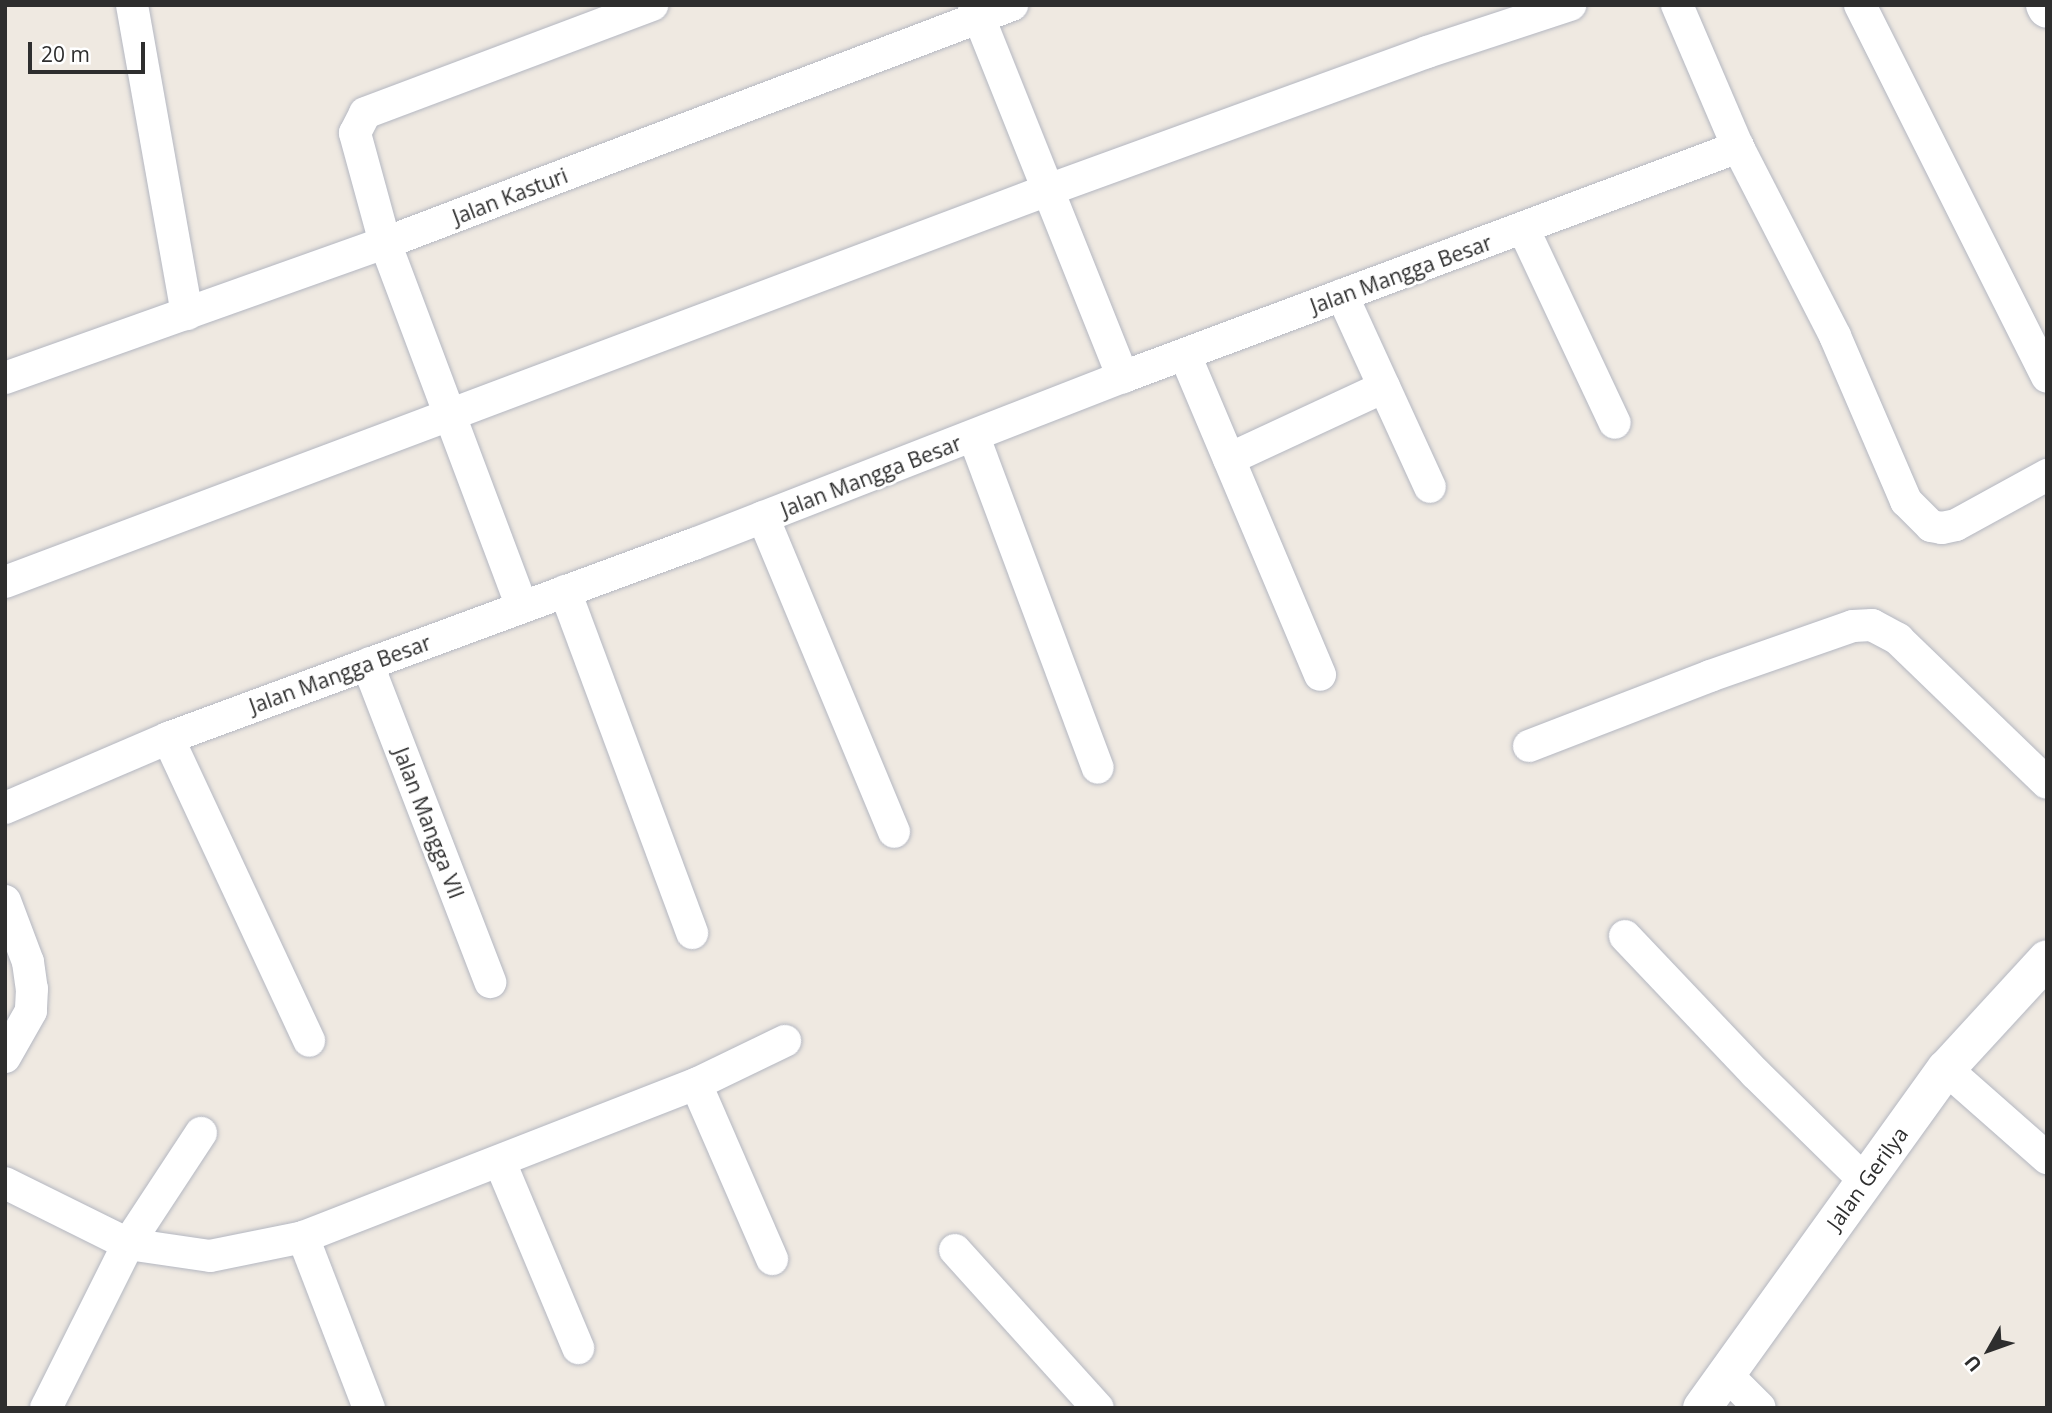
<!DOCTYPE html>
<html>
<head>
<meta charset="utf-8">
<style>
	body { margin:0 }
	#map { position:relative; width:2052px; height:1413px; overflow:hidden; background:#efe9e1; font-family:"Open Sans",sans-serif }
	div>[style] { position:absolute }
	.roads { filter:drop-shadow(0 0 2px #b4b7c1) drop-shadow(0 0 2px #b4b7c1) }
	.street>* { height:32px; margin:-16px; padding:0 16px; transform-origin:16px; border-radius:16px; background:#fff }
	.secondary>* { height:38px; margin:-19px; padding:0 19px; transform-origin:19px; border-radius:19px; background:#fff }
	span { translate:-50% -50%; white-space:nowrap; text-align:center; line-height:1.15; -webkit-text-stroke:6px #fff; paint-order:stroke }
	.street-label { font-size:21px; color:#2e2e2e }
	.frame { position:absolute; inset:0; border:7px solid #2e2e2e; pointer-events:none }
	.north { position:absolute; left:1954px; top:1315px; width:70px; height:70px; -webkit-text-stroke:5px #fff; paint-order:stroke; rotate:230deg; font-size:19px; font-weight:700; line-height:28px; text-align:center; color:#2e2e2e }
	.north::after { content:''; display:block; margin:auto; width:24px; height:32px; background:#2e2e2e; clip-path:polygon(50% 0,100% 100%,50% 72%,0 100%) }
	.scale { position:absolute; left:28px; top:42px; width:117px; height:32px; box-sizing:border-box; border:4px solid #2e2e2e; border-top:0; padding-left:9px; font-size:21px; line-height:24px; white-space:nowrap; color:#2e2e2e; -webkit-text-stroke:5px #fff; paint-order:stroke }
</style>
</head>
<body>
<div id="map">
	<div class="roads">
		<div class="street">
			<i style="left:132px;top:5px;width:314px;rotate:79.9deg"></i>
			<i style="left:974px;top:5px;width:401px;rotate:68.2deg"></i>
			<i style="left:1677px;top:5px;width:155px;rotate:66.8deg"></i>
			<i style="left:1738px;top:147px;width:212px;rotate:62.8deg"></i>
			<i style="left:1835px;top:336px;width:180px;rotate:66.7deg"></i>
			<i style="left:1906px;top:501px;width:35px;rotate:45deg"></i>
			<i style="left:1931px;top:526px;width:11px;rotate:10deg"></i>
			<i style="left:1942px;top:528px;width:14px;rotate:-12deg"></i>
			<i style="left:1956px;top:525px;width:104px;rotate:-28.8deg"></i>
			<i style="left:1860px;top:5px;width:416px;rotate:63.3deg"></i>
			<i style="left:1524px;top:230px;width:213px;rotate:64.8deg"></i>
			<i style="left:1342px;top:295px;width:211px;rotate:65.4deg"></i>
			<i style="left:1185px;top:355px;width:347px;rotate:67.1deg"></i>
			<i style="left:5px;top:378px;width:403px;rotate:-19.6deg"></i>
			<i style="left:385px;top:243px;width:671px;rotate:-20.79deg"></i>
			<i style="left:974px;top:437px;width:353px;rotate:69.5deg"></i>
			<i style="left:1229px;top:459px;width:171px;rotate:-24.9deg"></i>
			<i style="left:763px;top:517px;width:341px;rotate:67.4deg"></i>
			<i style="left:5px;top:582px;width:1114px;rotate:-20.6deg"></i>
			<i style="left:1048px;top:190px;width:403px;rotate:-20deg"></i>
			<i style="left:1427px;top:52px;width:151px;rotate:-18.2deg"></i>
			<i style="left:565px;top:591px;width:365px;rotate:69.6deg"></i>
			<i style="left:522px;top:607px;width:389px;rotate:-110.6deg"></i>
			<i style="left:385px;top:243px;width:114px;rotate:-105.3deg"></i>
			<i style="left:355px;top:133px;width:22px;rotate:-63deg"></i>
			<i style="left:365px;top:113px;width:307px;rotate:-20.6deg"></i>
			<i style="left:370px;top:663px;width:15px;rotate:79deg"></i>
			<i style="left:373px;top:678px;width:326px;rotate:68.9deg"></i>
			<i style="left:168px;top:738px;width:334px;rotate:65deg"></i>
			<i style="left:1529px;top:746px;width:194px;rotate:-21.1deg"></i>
			<i style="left:1710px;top:676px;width:151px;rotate:-19.3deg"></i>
			<i style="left:1853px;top:626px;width:19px;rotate:-3deg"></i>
			<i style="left:1872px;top:625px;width:30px;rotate:28deg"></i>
			<i style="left:1898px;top:639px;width:207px;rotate:44deg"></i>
			<i style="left:5px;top:808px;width:177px;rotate:-23.2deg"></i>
			<i style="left:168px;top:738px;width:561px;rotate:-20.25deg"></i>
			<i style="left:694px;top:544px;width:460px;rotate:-21.3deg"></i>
			<i style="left:1123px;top:377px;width:657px;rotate:-20.5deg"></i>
			<i style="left:5px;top:901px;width:65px;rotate:69.3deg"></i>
			<i style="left:28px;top:962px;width:27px;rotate:82deg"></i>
			<i style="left:32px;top:989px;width:22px;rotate:93deg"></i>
			<i style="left:31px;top:1011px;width:53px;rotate:119.5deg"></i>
			<i style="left:1625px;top:936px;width:189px;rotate:46.5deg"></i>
			<i style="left:1755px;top:1073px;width:154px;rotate:44.5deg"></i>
			<i style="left:1946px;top:1069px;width:135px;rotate:41.4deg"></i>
			<i style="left:696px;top:1084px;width:191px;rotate:66.5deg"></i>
			<i style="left:500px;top:1162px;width:202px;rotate:67.2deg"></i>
			<i style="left:5px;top:1183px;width:137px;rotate:26.4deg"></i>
			<i style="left:128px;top:1244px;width:83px;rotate:8.3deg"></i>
			<i style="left:210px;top:1256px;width:95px;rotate:-11.5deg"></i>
			<i style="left:303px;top:1237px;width:422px;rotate:-21.3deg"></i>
			<i style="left:696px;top:1084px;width:99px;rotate:-25.8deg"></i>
			<i style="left:303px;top:1237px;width:183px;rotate:68.9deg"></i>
			<i style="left:955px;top:1250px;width:213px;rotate:47.9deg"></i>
			<i style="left:1725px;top:1373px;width:49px;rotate:45deg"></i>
			<i style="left:46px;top:1408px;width:183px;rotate:-63.4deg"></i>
			<i style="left:128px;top:1244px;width:133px;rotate:-56.7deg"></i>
		</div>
		<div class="secondary">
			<i style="left:2045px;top:5px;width:4px;rotate:63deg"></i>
			<i style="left:1702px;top:1408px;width:418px;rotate:-54.3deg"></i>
			<i style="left:1946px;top:1069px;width:149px;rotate:-47.4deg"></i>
		</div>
	</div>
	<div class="street-label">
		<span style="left:510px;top:196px;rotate:-21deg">Jalan Kasturi</span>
		<span style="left:1401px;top:274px;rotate:-20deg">Jalan Mangga Besar</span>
		<span style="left:871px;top:476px;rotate:-21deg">Jalan Mangga Besar</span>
		<span style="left:340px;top:674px;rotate:-20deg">Jalan Mangga Besar</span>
		<span style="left:429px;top:823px;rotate:69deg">Jalan Mangga VII</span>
		<span style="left:1867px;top:1178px;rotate:-54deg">Jalan Gerilya</span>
	</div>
	<div class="frame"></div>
	<div class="north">U</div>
	<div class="scale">20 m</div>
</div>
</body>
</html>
